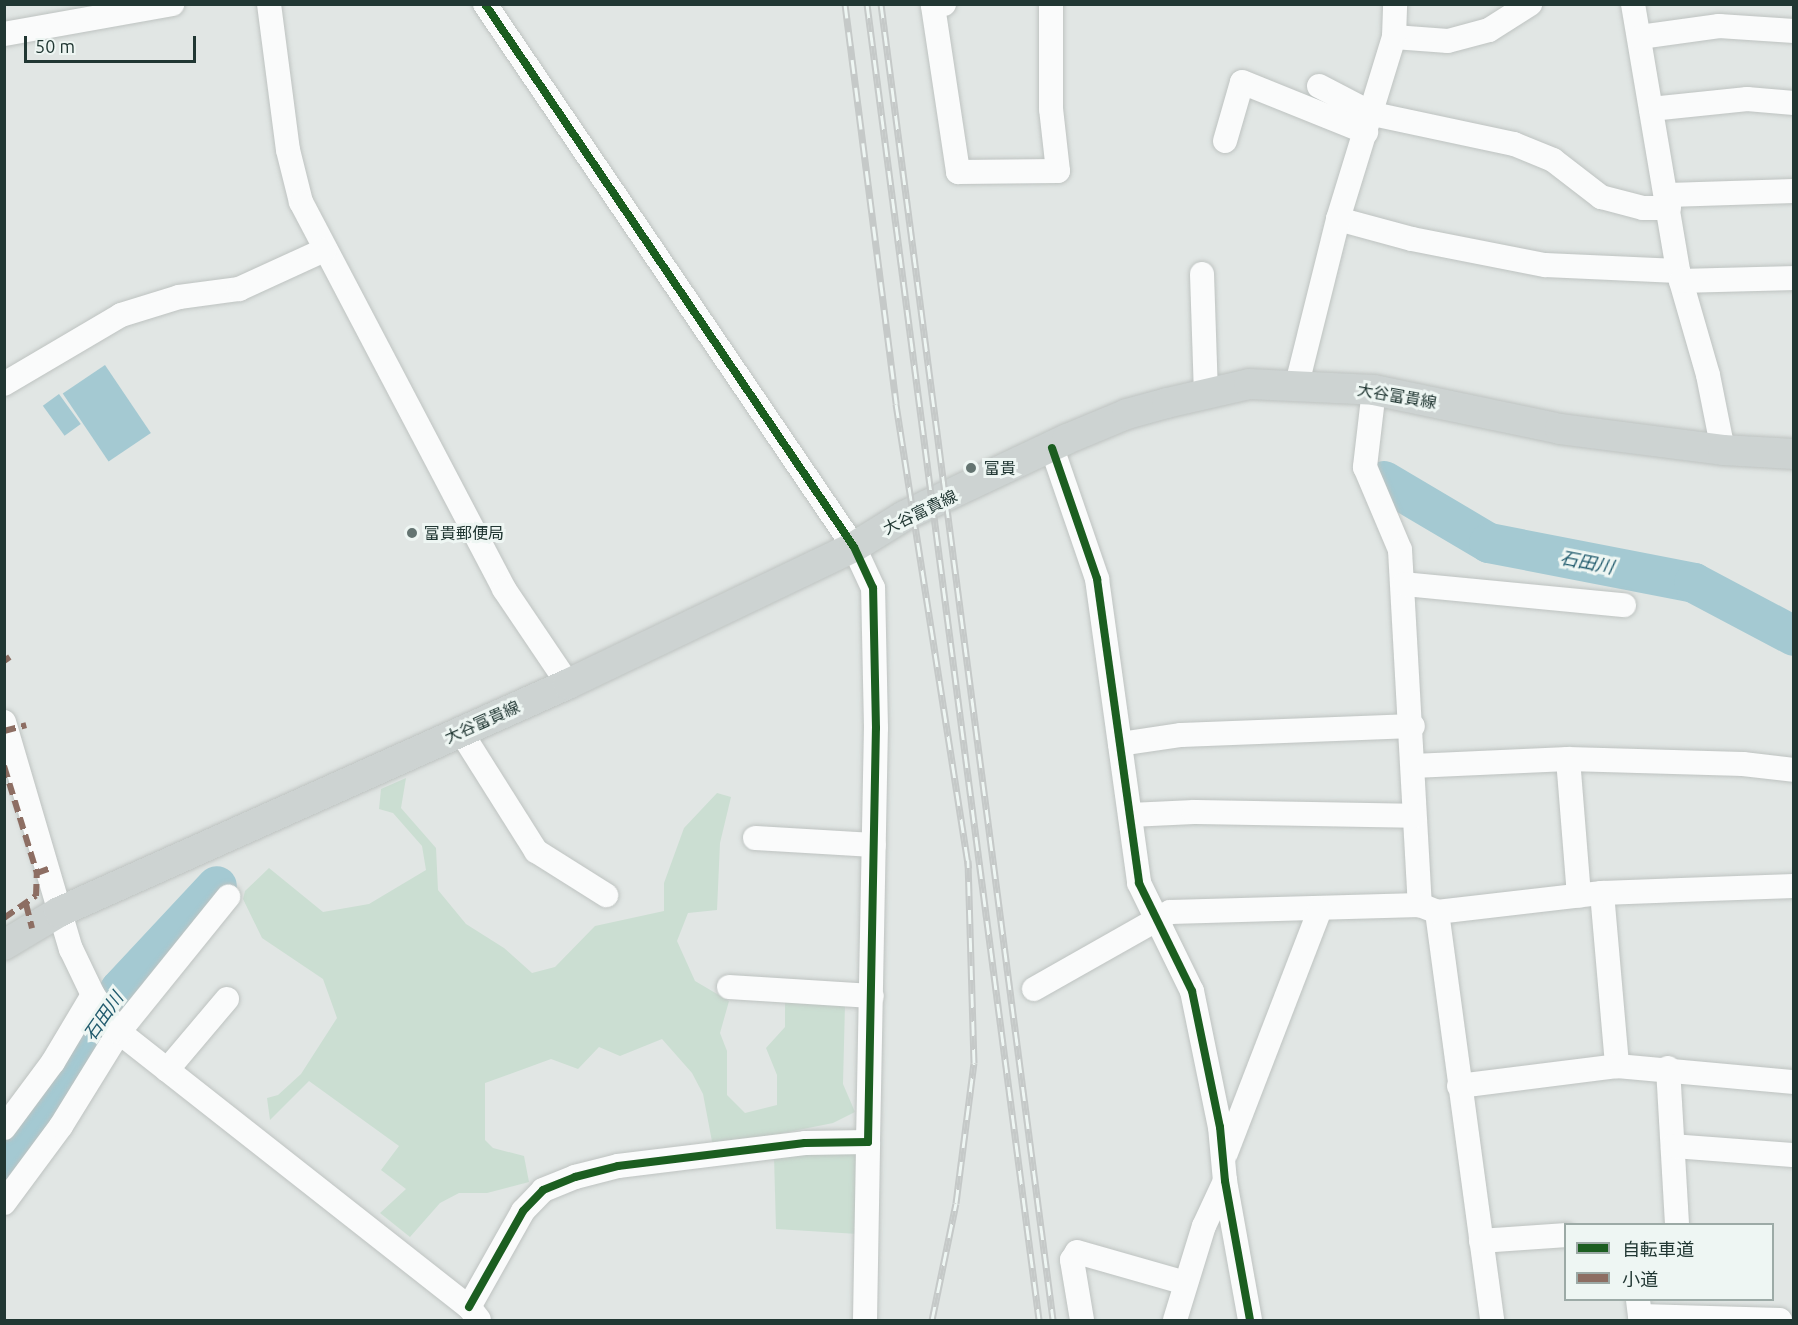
<!DOCTYPE html>
<html>
<head>
<meta charset="utf-8">
<style>
	body { margin:0 }
	#map { position:relative; width:1798px; height:1325px; overflow:hidden; background:#e1e6e4; font-family:Ubuntu,"Noto Sans JP",sans-serif }
	div>[style] { position:absolute }
	.green>* { inset:0; background:#cbded2 }
	.water>* { inset:0; background:#a4c9d2; transform-origin:0 0 }
	.river>* { height:40px; margin:-20px; padding:0 20px; transform-origin:20px; border-radius:20px; background:#a4c9d2 }
	.roads { filter:drop-shadow(0 0 2px #bec3c1) drop-shadow(0 0 2px #bec3c1) }
	.minor>* { height:24px; margin:-12px; padding:0 12px; transform-origin:12px; border-radius:12px; background:#fafbfb }
	.major>* { height:30px; margin:-15px; padding:0 15px; transform-origin:15px; border-radius:15px; background:#cdd3d2 }
	.rail>* { height:7px; margin-top:-3.5px; transform-origin:0; background:repeating-linear-gradient(90deg,#eef6f3 0 14px,#c5c9c8 0 28px); box-sizing:border-box; border-block:2px solid #c5c9c8 }
	.quiet>* { height:6px; margin-top:-3px; transform-origin:0; background:repeating-linear-gradient(90deg,#8d6e63 0 12px,transparent 0 18px) }
	.cycleway>* { height:8px; margin:-4px; padding:0 4px; transform-origin:4px; border-radius:4px; background:#1b5e20 }
	.dots>* { width:16px; height:16px; translate:-50% -50%; box-sizing:border-box; border:3px solid #eef6f3; border-radius:50% }
	span { translate:-50% -50%; white-space:nowrap; text-align:center; line-height:1.15; -webkit-text-stroke:6px #eef6f3; paint-order:stroke }
	.street-label { font-size:16px; color:#213733 }
	.poi-label { font-size:16px; color:#213733 }
	.left { translate:0 -50%; text-align:left }
	.water-label { font-size:18px; color:#215b6d; font-style:italic }
	.frame { position:absolute; inset:0; border:6px solid #213733; pointer-events:none }
	.legend { position:absolute; left:1564px; top:1223px; width:210px; height:78px; box-sizing:border-box; background:#eef6f3; border:2px solid #9caaa6; margin:0; padding:8px 10px; list-style:none; font-size:18px; color:#213733 }
	.legend li { display:flex; align-items:center; gap:12px; height:30px }
	.legend b { width:30px; border:2px solid #9caaa6 }
	.scale { position:absolute; left:24px; top:36px; width:172px; height:27px; box-sizing:border-box; border:3px solid #213733; border-top:0; padding-left:8px; font-size:18px; line-height:21px; white-space:nowrap; color:#213733; -webkit-text-stroke:4px #eef6f3; paint-order:stroke }
</style>
</head>
<body>
<div id="map">
	<div class="green">
		<i style="clip-path:polygon(406px 778px,401px 808px,436px 848px,438px 890px,466px 924px,504px 948px,532px 973px,555px 967px,595px 926px,664px 911px,664px 883px,684px 828px,717px 793px,731px 797px,720px 843px,717px 910px,688px 913px,677px 941px,695px 981px,729px 1001px,720px 1033px,727px 1051px,727px 1095px,745px 1113px,777px 1105px,777px 1075px,766px 1048px,785px 1027px,785px 996px,845px 1004px,843px 1084px,855px 1112px,833px 1123px,713px 1147px,703px 1094px,692px 1073px,662px 1039px,620px 1056px,599px 1047px,578px 1069px,551px 1059px,485px 1083px,485px 1140px,493px 1148px,524px 1156px,529px 1182px,487px 1193px,459px 1193px,440px 1203px,410px 1237px,380px 1213px,406px 1189px,381px 1170px,399px 1146px,309px 1081px,270px 1120px,267px 1098px,278px 1095px,301px 1074px,337px 1018px,323px 979px,262px 938px,243px 899px,245px 891px,269px 868px,323px 912px,369px 904px,426px 870px,422px 846px,393px 813px,379px 809px,381px 789px)"></i>
		<i style="clip-path:polygon(860px 1149px,858px 1234px,776px 1229px,774px 1156px)"></i>
	</div>
	<div class="water">
		<i style="left:105px;top:365px;width:82px;height:51px;rotate:56deg"></i>
		<i style="left:59px;top:394px;width:37px;height:20px;rotate:54deg"></i>
	</div>
	<div class="river">
		<i style="left:1384px;top:481px;width:122px;rotate:30.6deg"></i>
		<i style="left:1489px;top:543px;width:209px;rotate:11deg"></i>
		<i style="left:1694px;top:583px;width:113px;rotate:27.9deg"></i>
		<i style="left:4px;top:1159px;width:205px;rotate:-55.5deg"></i>
		<i style="left:120px;top:990px;width:142px;rotate:-47deg"></i>
	</div>
	<div class="roads">
		<div class="minor">
			<i style="left:269px;top:4px;width:147px;rotate:82.6deg"></i>
			<i style="left:288px;top:150px;width:54px;rotate:76deg"></i>
			<i style="left:301px;top:202px;width:437px;rotate:62.3deg"></i>
			<i style="left:504px;top:589px;width:115px;rotate:56deg"></i>
			<i style="left:944px;top:4px;width:11px;rotate:170deg"></i>
			<i style="left:933px;top:6px;width:168px;rotate:81.4deg"></i>
			<i style="left:958px;top:172px;width:100px;rotate:-0.6deg"></i>
			<i style="left:1058px;top:171px;width:62px;rotate:-96.4deg"></i>
			<i style="left:1051px;top:109px;width:105px;rotate:-90deg"></i>
			<i style="left:1633px;top:4px;width:271px;rotate:80.4deg"></i>
			<i style="left:1678px;top:271px;width:108px;rotate:73.9deg"></i>
			<i style="left:1708px;top:375px;width:76px;rotate:78.7deg"></i>
			<i style="left:4px;top:34px;width:171px;rotate:-10.1deg"></i>
			<i style="left:1394px;top:37px;width:54px;rotate:4.2deg"></i>
			<i style="left:1448px;top:41px;width:42px;rotate:-15deg"></i>
			<i style="left:1489px;top:30px;width:49px;rotate:-32.4deg"></i>
			<i style="left:1640px;top:37px;width:80px;rotate:-7.9deg"></i>
			<i style="left:1719px;top:26px;width:75px;rotate:3.8deg"></i>
			<i style="left:1319px;top:86px;width:61px;rotate:27.4deg"></i>
			<i style="left:1373px;top:114px;width:144px;rotate:12deg"></i>
			<i style="left:1514px;top:144px;width:42px;rotate:22.3deg"></i>
			<i style="left:1553px;top:160px;width:61px;rotate:37.6deg"></i>
			<i style="left:1601px;top:197px;width:43px;rotate:14.7deg"></i>
			<i style="left:1643px;top:208px;width:26px"></i>
			<i style="left:1651px;top:109px;width:97px;rotate:-5.9deg"></i>
			<i style="left:1747px;top:99px;width:47px;rotate:4.9deg"></i>
			<i style="left:1225px;top:141px;width:61px;rotate:-73.9deg"></i>
			<i style="left:1242px;top:82px;width:134px;rotate:22deg"></i>
			<i style="left:1668px;top:195px;width:126px;rotate:-1.8deg"></i>
			<i style="left:1338px;top:219px;width:77px;rotate:15.1deg"></i>
			<i style="left:1412px;top:239px;width:136px;rotate:11.1deg"></i>
			<i style="left:1545px;top:265px;width:133px;rotate:2.6deg"></i>
			<i style="left:1202px;top:274px;width:119px;rotate:88.1deg"></i>
			<i style="left:1681px;top:281px;width:113px;rotate:-1.5deg"></i>
			<i style="left:4px;top:384px;width:136px;rotate:-30.5deg"></i>
			<i style="left:121px;top:315px;width:61px;rotate:-17.2deg"></i>
			<i style="left:179px;top:297px;width:61px;rotate:-7.6deg"></i>
			<i style="left:239px;top:289px;width:94px;rotate:-24.6deg"></i>
			<i style="left:1297px;top:384px;width:170px;rotate:-76deg"></i>
			<i style="left:1338px;top:219px;width:190px;rotate:-72.9deg"></i>
			<i style="left:1394px;top:37px;width:33px;rotate:-88deg"></i>
			<i style="left:1374px;top:390px;width:78px;rotate:96.7deg"></i>
			<i style="left:1365px;top:467px;width:90px;rotate:67.1deg"></i>
			<i style="left:1400px;top:550px;width:356px;rotate:86.8deg"></i>
			<i style="left:1052px;top:448px;width:139px;rotate:71deg"></i>
			<i style="left:1097px;top:579px;width:307px;rotate:82.1deg"></i>
			<i style="left:1139px;top:883px;width:120px;rotate:63.9deg"></i>
			<i style="left:1192px;top:991px;width:139px;rotate:78.4deg"></i>
			<i style="left:1220px;top:1127px;width:54px;rotate:84.7deg"></i>
			<i style="left:1225px;top:1181px;width:141px;rotate:79.8deg"></i>
			<i style="left:1404px;top:584px;width:221px;rotate:5.5deg"></i>
			<i style="left:4px;top:722px;width:237px;rotate:73.6deg"></i>
			<i style="left:71px;top:949px;width:51px;rotate:64.4deg"></i>
			<i style="left:93px;top:995px;width:45px;rotate:54.9deg"></i>
			<i style="left:119px;top:1032px;width:445px;rotate:38.2deg"></i>
			<i style="left:469px;top:1307px;width:16px;rotate:52deg"></i>
			<i style="left:461px;top:732px;width:141px;rotate:57.8deg"></i>
			<i style="left:536px;top:851px;width:83px;rotate:32.2deg"></i>
			<i style="left:1120px;top:744px;width:62px;rotate:-8.4deg"></i>
			<i style="left:1181px;top:735px;width:232px;rotate:-2.2deg"></i>
			<i style="left:1568px;top:759px;width:137px;rotate:85.4deg"></i>
			<i style="left:1413px;top:766px;width:155px;rotate:-2.6deg"></i>
			<i style="left:1568px;top:759px;width:175px;rotate:1.6deg"></i>
			<i style="left:1743px;top:764px;width:51px;rotate:6.7deg"></i>
			<i style="left:1130px;top:815px;width:64px;rotate:-2.7deg"></i>
			<i style="left:1194px;top:812px;width:220px;rotate:1deg"></i>
			<i style="left:755px;top:838px;width:119px;rotate:3.4deg"></i>
			<i style="left:1602px;top:893px;width:174px;rotate:85deg"></i>
			<i style="left:1437px;top:912px;width:412px;rotate:82.3deg"></i>
			<i style="left:729px;top:987px;width:143px;rotate:3.6deg"></i>
			<i style="left:1034px;top:989px;width:156px;rotate:-29.5deg"></i>
			<i style="left:1170px;top:912px;width:250px;rotate:-1.6deg"></i>
			<i style="left:1420px;top:905px;width:18px;rotate:22deg"></i>
			<i style="left:1437px;top:912px;width:166px;rotate:-6.6deg"></i>
			<i style="left:1602px;top:893px;width:192px;rotate:-2.1deg"></i>
			<i style="left:1668px;top:1068px;width:156px;rotate:86.7deg"></i>
			<i style="left:167px;top:1070px;width:93px;rotate:-49.8deg"></i>
			<i style="left:1459px;top:1086px;width:159px;rotate:-7.2deg"></i>
			<i style="left:1617px;top:1066px;width:178px;rotate:5.2deg"></i>
			<i style="left:4px;top:1128px;width:82px;rotate:-53.4deg"></i>
			<i style="left:53px;top:1062px;width:78px;rotate:-59.2deg"></i>
			<i style="left:1673px;top:1146px;width:121px;rotate:4.3deg"></i>
			<i style="left:1226px;top:1153px;width:261px;rotate:-68.9deg"></i>
			<i style="left:4px;top:1203px;width:96px;rotate:-53.5deg"></i>
			<i style="left:61px;top:1126px;width:110px;rotate:-58.3deg"></i>
			<i style="left:119px;top:1032px;width:174px;rotate:-51.1deg"></i>
			<i style="left:1481px;top:1241px;width:85px;rotate:-4deg"></i>
			<i style="left:1638px;top:1300px;width:16px;rotate:83deg"></i>
			<i style="left:1640px;top:1316px;width:140px;rotate:1.6deg"></i>
			<i style="left:469px;top:1307px;width:110px;rotate:-60.6deg"></i>
			<i style="left:523px;top:1211px;width:29px;rotate:-46deg"></i>
			<i style="left:543px;top:1190px;width:35px;rotate:-22deg"></i>
			<i style="left:575px;top:1177px;width:44px;rotate:-14.3deg"></i>
			<i style="left:618px;top:1166px;width:188px;rotate:-7deg"></i>
			<i style="left:805px;top:1143px;width:63px;rotate:-0.9deg"></i>
			<i style="left:868px;top:1142px;width:414px;rotate:-88.9deg"></i>
			<i style="left:876px;top:728px;width:140px;rotate:-91.2deg"></i>
			<i style="left:873px;top:588px;width:45px;rotate:-114.9deg"></i>
			<i style="left:854px;top:547px;width:657px;rotate:-124.2deg"></i>
			<i style="left:865px;top:1320px;width:178px;rotate:-89deg"></i>
			<i style="left:1082px;top:1320px;width:61px;rotate:-99.5deg"></i>
			<i style="left:1072px;top:1260px;width:9px;rotate:-58deg"></i>
			<i style="left:1077px;top:1252px;width:113px;rotate:15.9deg"></i>
			<i style="left:1175px;top:1320px;width:98px;rotate:-72.9deg"></i>
			<i style="left:1204px;top:1226px;width:50px;rotate:-65deg"></i>
		</div>
		<div class="major">
			<i style="left:4px;top:945px;width:64px;rotate:-31deg"></i>
			<i style="left:59px;top:912px;width:558px;rotate:-24.13deg"></i>
			<i style="left:568px;top:684px;width:317px;rotate:-25.6deg"></i>
			<i style="left:854px;top:547px;width:59px;rotate:-31.8deg"></i>
			<i style="left:904px;top:516px;width:180px;rotate:-25.3deg"></i>
			<i style="left:1067px;top:439px;width:65px;rotate:-22.6deg"></i>
			<i style="left:1127px;top:414px;width:41px;rotate:-15.4deg"></i>
			<i style="left:1167px;top:403px;width:84px;rotate:-13deg"></i>
			<i style="left:1249px;top:384px;width:125px;rotate:2.7deg"></i>
			<i style="left:1374px;top:390px;width:190px;rotate:11.8deg"></i>
			<i style="left:1560px;top:429px;width:164px;rotate:7.3deg"></i>
			<i style="left:1723px;top:450px;width:71px;rotate:3.2deg"></i>
		</div>
	</div>
	<div class="rail">
		<i style="left:845px;top:4px;width:403px;rotate:82.7deg"></i>
		<i style="left:896px;top:404px;width:470px;rotate:81.1deg"></i>
		<i style="left:867px;top:4px;width:1327px;rotate:82.55deg"></i>
		<i style="left:881px;top:4px;width:1327px;rotate:82.55deg"></i>
		<i style="left:932px;top:1320px;width:119px;rotate:-78.4deg"></i>
		<i style="left:956px;top:1203px;width:141px;rotate:-82.7deg"></i>
		<i style="left:974px;top:1063px;width:203px;rotate:-91.7deg"></i>
	</div>
	<div class="quiet">
		<i style="left:4px;top:661px;width:7px;rotate:-34deg"></i>
		<i style="left:4px;top:731px;width:23px;rotate:-15deg"></i>
		<i style="left:4px;top:766px;width:112px;rotate:72.9deg"></i>
		<i style="left:26px;top:904px;width:25px;rotate:76deg"></i>
		<i style="left:4px;top:918px;width:39px;rotate:-35deg"></i>
		<i style="left:36px;top:896px;width:23px;rotate:-88deg"></i>
		<i style="left:37px;top:873px;width:12px;rotate:-20deg"></i>
	</div>
	<div class="cycleway">
		<i style="left:1052px;top:448px;width:139px;rotate:71deg"></i>
		<i style="left:1097px;top:579px;width:307px;rotate:82.1deg"></i>
		<i style="left:1139px;top:883px;width:120px;rotate:63.9deg"></i>
		<i style="left:1192px;top:991px;width:139px;rotate:78.4deg"></i>
		<i style="left:1220px;top:1127px;width:54px;rotate:84.7deg"></i>
		<i style="left:1225px;top:1181px;width:141px;rotate:79.8deg"></i>
		<i style="left:469px;top:1307px;width:110px;rotate:-60.6deg"></i>
		<i style="left:523px;top:1211px;width:29px;rotate:-46deg"></i>
		<i style="left:543px;top:1190px;width:35px;rotate:-22deg"></i>
		<i style="left:575px;top:1177px;width:44px;rotate:-14.3deg"></i>
		<i style="left:618px;top:1166px;width:188px;rotate:-7deg"></i>
		<i style="left:805px;top:1143px;width:63px;rotate:-0.9deg"></i>
		<i style="left:868px;top:1142px;width:414px;rotate:-88.9deg"></i>
		<i style="left:876px;top:728px;width:140px;rotate:-91.2deg"></i>
		<i style="left:873px;top:588px;width:45px;rotate:-114.9deg"></i>
		<i style="left:854px;top:547px;width:657px;rotate:-124.2deg"></i>
	</div>
	<div class="dots">
		<i style="left:971px;top:468px;background:#647471"></i>
		<i style="left:412px;top:533px;background:#647471"></i>
	</div>
	<div class="street-label">
		<span style="left:1397px;top:396px;rotate:10deg">大谷富貴線</span>
		<span style="left:920px;top:512px;rotate:-26deg">大谷富貴線</span>
		<span style="left:482px;top:722px;rotate:-24deg">大谷富貴線</span>
	</div>
	<div class="poi-label">
		<span class="left" style="left:984px;top:468px">富貴</span>
		<span class="left" style="left:424px;top:533px">富貴郵便局</span>
	</div>
	<div class="water-label">
		<span style="left:1587px;top:562px;rotate:11deg">石田川</span>
		<span style="left:103px;top:1016px;rotate:-55deg">石田川</span>
	</div>
	<div class="frame"></div>
	<ul class="legend">
	<li><b style="height:8px;background:#1b5e20"></b>自転車道</li>
	<li><b style="height:8px;background:#8d6e63"></b>小道</li>
	</ul>
	<div class="scale">50 m</div>
</div>
</body>
</html>
